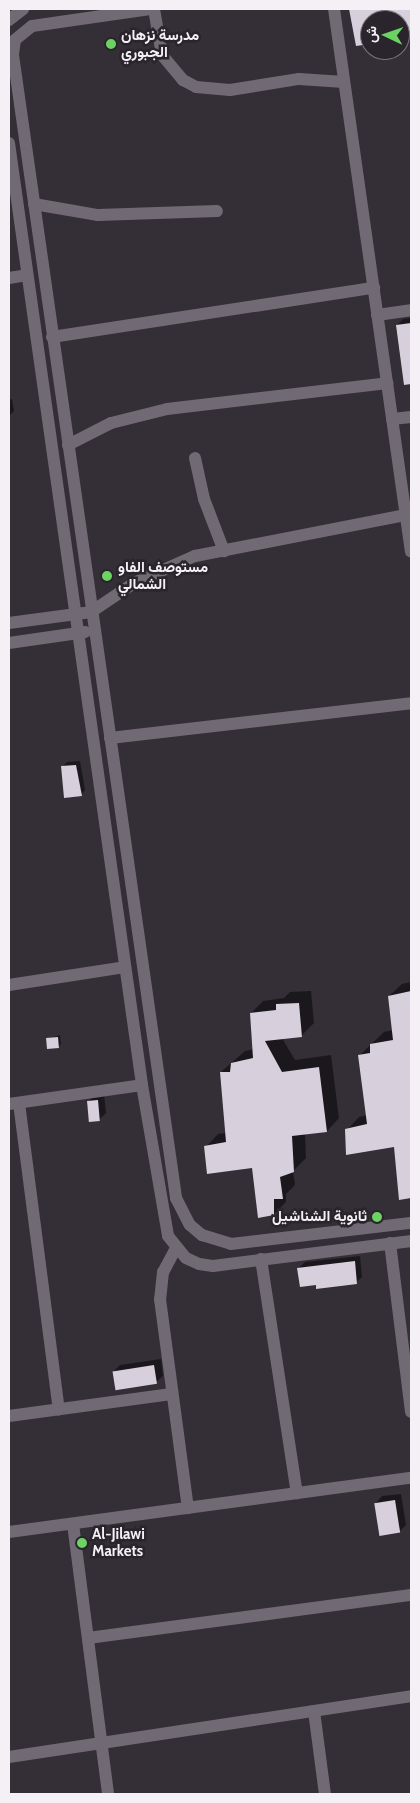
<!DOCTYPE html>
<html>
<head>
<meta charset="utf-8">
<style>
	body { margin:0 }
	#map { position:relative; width:420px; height:1803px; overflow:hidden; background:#342e37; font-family:Cabin,Vazirmatn,sans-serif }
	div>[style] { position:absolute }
	.shadow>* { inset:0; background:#0007 }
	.building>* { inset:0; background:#d7cfdb; transform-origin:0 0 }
	.street>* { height:12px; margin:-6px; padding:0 6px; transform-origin:6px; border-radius:6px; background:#716a74 }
	.dots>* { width:14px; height:14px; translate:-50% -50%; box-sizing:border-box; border:2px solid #2a242d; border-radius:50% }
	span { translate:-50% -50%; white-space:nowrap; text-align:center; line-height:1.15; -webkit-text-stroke:5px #2a242d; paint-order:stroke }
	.poi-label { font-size:15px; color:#f4f0f6; font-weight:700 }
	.left { translate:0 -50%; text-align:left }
	.right { translate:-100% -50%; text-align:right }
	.frame { position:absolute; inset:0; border:10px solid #f4f0f6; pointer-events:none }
	.north { position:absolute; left:360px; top:10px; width:50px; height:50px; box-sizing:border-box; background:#2a242d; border:1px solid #7b767d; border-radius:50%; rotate:273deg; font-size:14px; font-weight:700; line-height:20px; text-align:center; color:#f4f0f6 }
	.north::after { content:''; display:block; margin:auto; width:18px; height:22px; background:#6cd362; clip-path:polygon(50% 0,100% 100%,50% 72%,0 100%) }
</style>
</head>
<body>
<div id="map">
	<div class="shadow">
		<i style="clip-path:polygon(351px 9px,411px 9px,411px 34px,400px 36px,400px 20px,370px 20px,370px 42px,357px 45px)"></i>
		<i style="clip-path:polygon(411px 318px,411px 365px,403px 366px,397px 325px,403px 319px)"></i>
		<i style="clip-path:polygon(12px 399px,14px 411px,9px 416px,9px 400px)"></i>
		<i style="clip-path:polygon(80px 761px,85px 790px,81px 795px,62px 767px,67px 762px)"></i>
		<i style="clip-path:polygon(411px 982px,411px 1197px,400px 1198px,395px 1145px,347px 1130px,359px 1117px,368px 1115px,360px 1055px,384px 1032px,393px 1030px,389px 996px,402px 984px)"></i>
		<i style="clip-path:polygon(311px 991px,314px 1023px,301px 1036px,282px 1038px,295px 1060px,331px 1055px,339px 1118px,327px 1131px,305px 1133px,306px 1158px,293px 1171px,295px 1185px,286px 1194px,286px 1202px,274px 1214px,253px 1167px,206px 1147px,218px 1134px,226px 1133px,221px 1072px,245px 1051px,254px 1049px,251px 1013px,263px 1001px,284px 998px,290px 992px)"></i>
		<i style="clip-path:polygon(60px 1035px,61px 1044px,58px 1047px,47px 1039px)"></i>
		<i style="clip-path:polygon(104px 1094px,106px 1113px,99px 1120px,88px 1102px,94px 1095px)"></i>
		<i style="clip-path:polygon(360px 1256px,362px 1277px,356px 1282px,317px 1284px,299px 1268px,305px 1262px)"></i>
		<i style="clip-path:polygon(161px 1359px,163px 1376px,156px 1382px,114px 1371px,120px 1365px)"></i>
		<i style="clip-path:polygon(401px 1494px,406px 1525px,399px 1532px,376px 1503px,382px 1496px)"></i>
	</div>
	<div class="building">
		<i style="clip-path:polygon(349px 9px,411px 9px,411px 34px,400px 36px,400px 20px,370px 20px,370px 44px,356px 46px)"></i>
		<i style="clip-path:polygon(411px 323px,411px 384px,404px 385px,396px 325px)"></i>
		<i style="clip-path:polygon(76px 765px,82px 796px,64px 798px,61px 766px)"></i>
		<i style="clip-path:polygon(411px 991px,411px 1198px,399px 1200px,394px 1147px,346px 1155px,345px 1129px,367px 1124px,358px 1055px,370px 1053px,370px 1044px,393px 1040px,388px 996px)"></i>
		<i style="clip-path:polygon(299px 1003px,302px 1037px,265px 1041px,282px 1072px,319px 1067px,327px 1132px,292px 1136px,294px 1172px,280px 1177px,283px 1199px,274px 1199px,274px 1215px,258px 1218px,252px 1168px,207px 1174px,204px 1146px,226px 1142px,220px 1072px,230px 1072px,231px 1063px,253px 1058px,250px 1013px,276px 1010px,276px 1004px)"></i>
		<i style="left:58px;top:1037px;width:11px;height:12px;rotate:85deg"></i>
		<i style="left:98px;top:1100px;width:21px;height:11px;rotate:85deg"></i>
		<i style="clip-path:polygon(355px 1261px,357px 1284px,316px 1289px,316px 1285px,300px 1287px,297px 1268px)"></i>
		<i style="left:154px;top:1365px;width:19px;height:42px;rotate:81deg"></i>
		<i style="left:395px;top:1500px;width:33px;height:21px;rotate:81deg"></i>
	</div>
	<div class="street">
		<i style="left:150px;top:9px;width:119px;rotate:171.8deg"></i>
		<i style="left:32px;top:26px;width:22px;rotate:141deg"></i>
		<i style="left:15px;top:40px;width:15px;rotate:98deg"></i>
		<i style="left:13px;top:55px;width:1155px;rotate:81.88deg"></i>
		<i style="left:176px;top:1198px;width:30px;rotate:63deg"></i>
		<i style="left:190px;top:1225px;width:16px;rotate:40deg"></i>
		<i style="left:202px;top:1235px;width:30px;rotate:17deg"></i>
		<i style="left:231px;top:1244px;width:181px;rotate:-6.7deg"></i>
		<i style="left:154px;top:9px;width:47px;rotate:80.1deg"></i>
		<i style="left:162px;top:55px;width:33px;rotate:50deg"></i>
		<i style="left:183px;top:80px;width:15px;rotate:28deg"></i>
		<i style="left:196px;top:87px;width:34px;rotate:5deg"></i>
		<i style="left:230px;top:90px;width:70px;rotate:-9.1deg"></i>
		<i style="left:299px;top:79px;width:45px;rotate:3.8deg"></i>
		<i style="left:334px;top:9px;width:548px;rotate:81.93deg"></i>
		<i style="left:9px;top:20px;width:18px;rotate:-38deg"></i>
		<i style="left:9px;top:143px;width:951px;rotate:81.96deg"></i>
		<i style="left:142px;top:1085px;width:153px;rotate:80.2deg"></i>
		<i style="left:168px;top:1236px;width:28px;rotate:51deg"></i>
		<i style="left:186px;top:1258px;width:14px;rotate:25deg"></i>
		<i style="left:199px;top:1264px;width:14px;rotate:8deg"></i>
		<i style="left:213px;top:1266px;width:200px;rotate:-7.2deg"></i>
		<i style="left:34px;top:204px;width:65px;rotate:9.8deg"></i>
		<i style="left:98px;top:215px;width:119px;rotate:-1.9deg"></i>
		<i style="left:9px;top:278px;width:18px;rotate:-9deg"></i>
		<i style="left:377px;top:315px;width:34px;rotate:-8deg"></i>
		<i style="left:52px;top:337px;width:326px;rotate:-8.7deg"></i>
		<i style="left:392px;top:419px;width:19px;rotate:-6deg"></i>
		<i style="left:68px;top:445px;width:48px;rotate:-27.1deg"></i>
		<i style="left:111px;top:423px;width:58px;rotate:-14deg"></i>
		<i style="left:167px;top:409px;width:222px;rotate:-6.7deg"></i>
		<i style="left:195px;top:458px;width:42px;rotate:77.6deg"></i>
		<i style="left:204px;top:499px;width:56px;rotate:69deg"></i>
		<i style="left:9px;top:623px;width:83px;rotate:-7.6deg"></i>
		<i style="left:91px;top:612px;width:52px;rotate:-34deg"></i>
		<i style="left:134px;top:583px;width:67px;rotate:-23.9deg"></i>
		<i style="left:195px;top:556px;width:215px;rotate:-11deg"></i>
		<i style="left:9px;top:643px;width:77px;rotate:-8.2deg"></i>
		<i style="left:110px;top:738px;width:303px;rotate:-6.6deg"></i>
		<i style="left:9px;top:985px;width:117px;rotate:-8.8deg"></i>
		<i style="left:19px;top:1103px;width:309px;rotate:82.6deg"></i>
		<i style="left:9px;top:1104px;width:134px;rotate:-8.1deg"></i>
		<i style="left:390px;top:1243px;width:170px;rotate:82.9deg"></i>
		<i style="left:176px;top:1248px;width:27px;rotate:118deg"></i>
		<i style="left:163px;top:1272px;width:27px;rotate:96deg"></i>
		<i style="left:160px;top:1299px;width:211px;rotate:82.4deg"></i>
		<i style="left:261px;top:1259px;width:237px;rotate:81.3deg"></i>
		<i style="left:9px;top:1416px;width:164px;rotate:-7.7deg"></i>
		<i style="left:73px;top:1524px;width:272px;rotate:82.6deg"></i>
		<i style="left:9px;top:1532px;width:406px;rotate:-7.7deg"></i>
		<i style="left:88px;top:1638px;width:326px;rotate:-7.6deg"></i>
		<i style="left:314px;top:1711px;width:84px;rotate:82.5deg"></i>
		<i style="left:9px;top:1757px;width:407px;rotate:-8.6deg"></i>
	</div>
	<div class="dots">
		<i style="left:111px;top:44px;background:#6cd362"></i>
		<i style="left:107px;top:576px;background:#6cd362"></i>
		<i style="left:377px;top:1217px;background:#6cd362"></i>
		<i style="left:82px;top:1543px;background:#6cd362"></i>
	</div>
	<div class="poi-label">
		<span class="left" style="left:121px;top:44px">مدرسة نزهان<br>الجبوري</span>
		<span class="left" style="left:118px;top:576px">مستوصف الفاو<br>الشمالي</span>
		<span class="right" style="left:367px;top:1217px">ثانوية الشناشيل</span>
		<span class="left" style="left:92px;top:1543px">Al-Jilawi<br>Markets</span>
	</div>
	<div class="frame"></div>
	<div class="north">ش</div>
</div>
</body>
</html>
